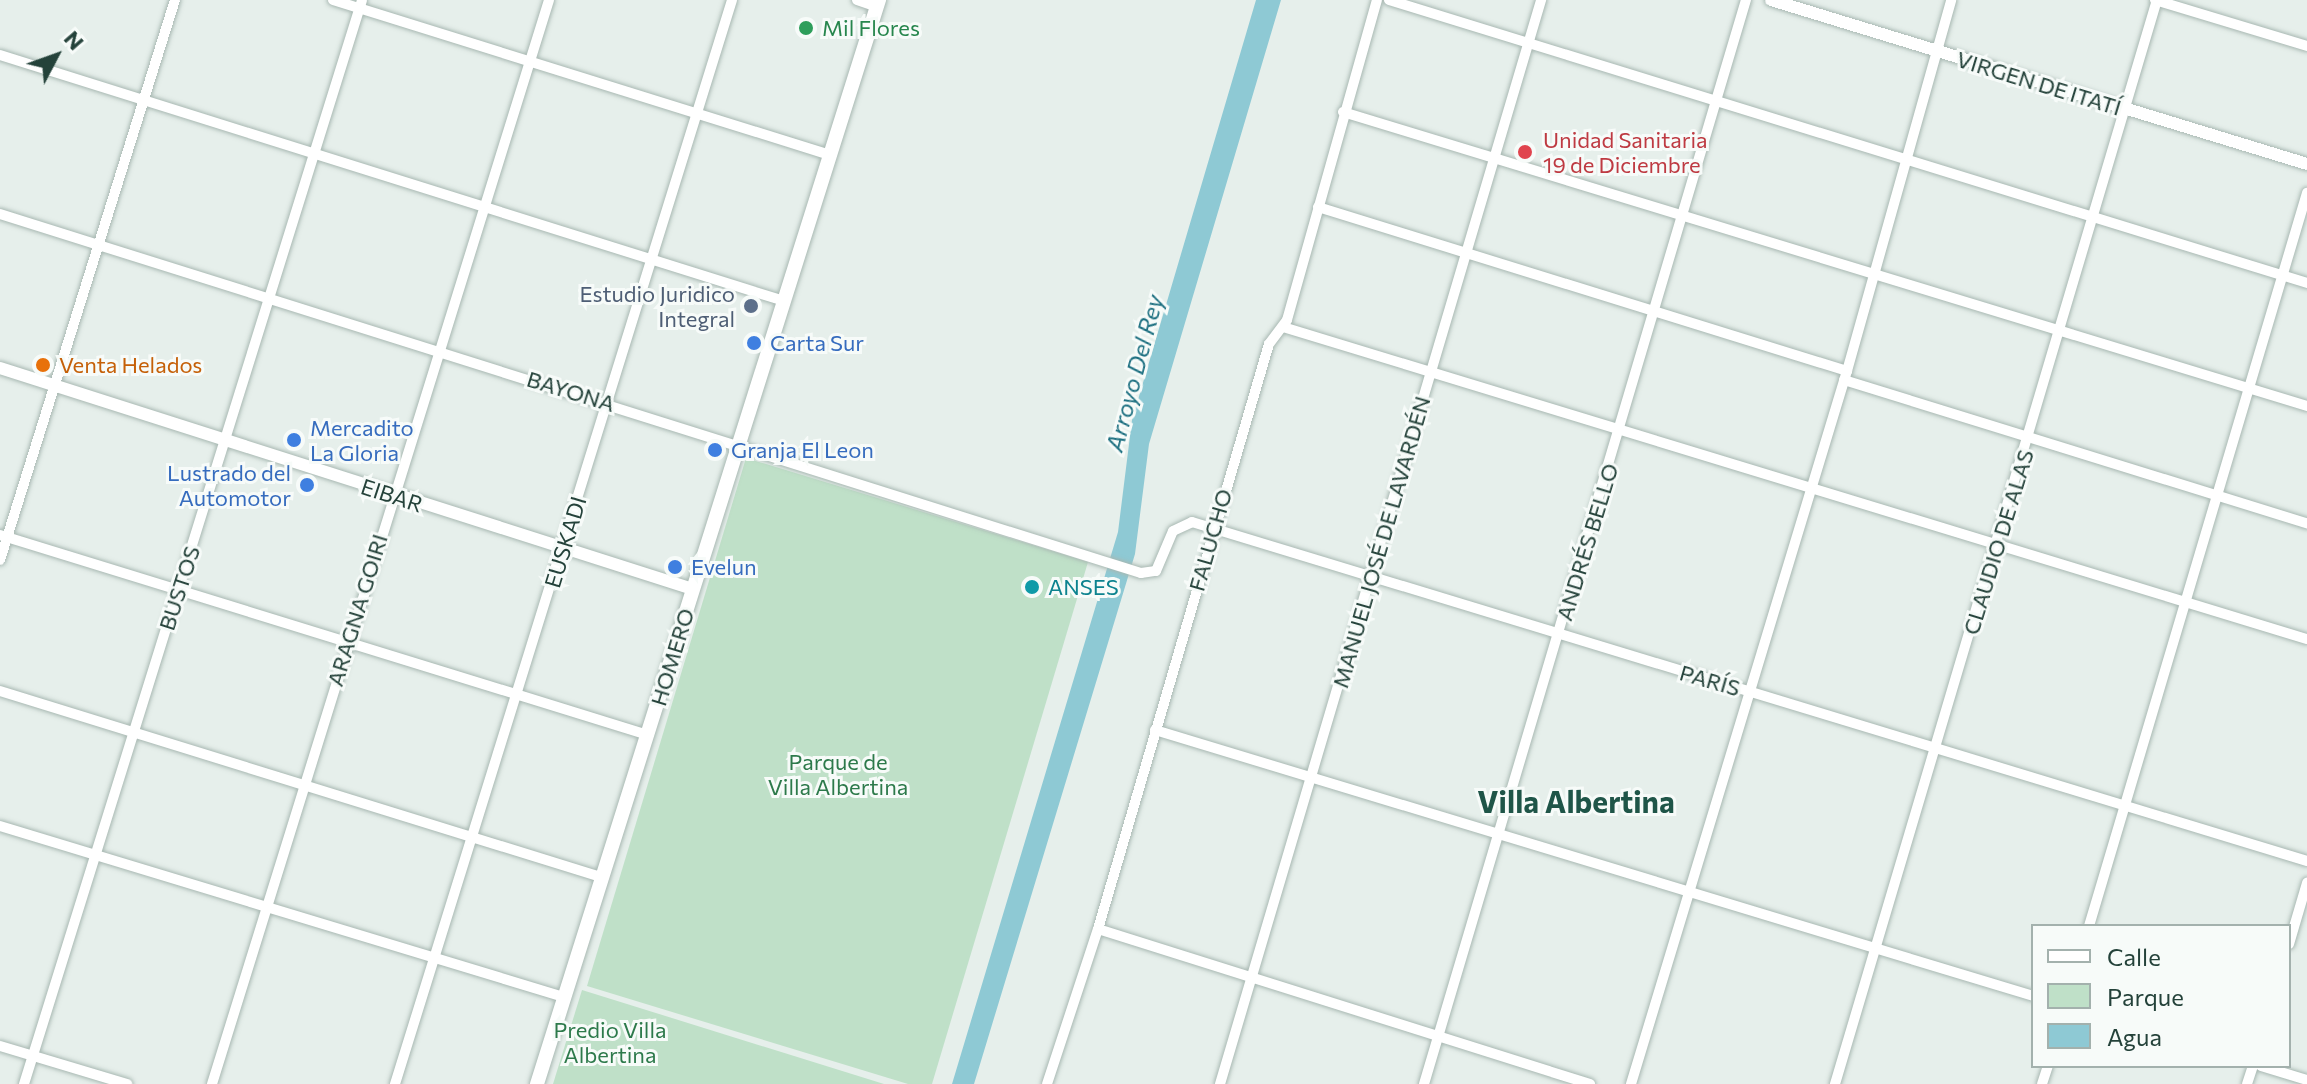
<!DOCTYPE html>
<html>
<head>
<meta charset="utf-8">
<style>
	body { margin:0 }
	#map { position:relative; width:2307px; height:1084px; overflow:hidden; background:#e6efeb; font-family:Commissioner,sans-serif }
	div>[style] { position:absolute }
	.green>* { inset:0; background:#bfe0c8 }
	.water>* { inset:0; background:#8ec9d4 }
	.roads { filter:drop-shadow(0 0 2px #a8b8b2) drop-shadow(0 0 2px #a8b8b2) }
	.minor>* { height:10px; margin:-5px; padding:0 5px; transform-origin:5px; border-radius:5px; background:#fff }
	.tertiary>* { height:12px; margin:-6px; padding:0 6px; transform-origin:6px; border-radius:6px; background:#fff }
	.secondary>* { height:14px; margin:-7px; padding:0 7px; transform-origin:7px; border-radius:7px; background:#fff }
	.dots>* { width:22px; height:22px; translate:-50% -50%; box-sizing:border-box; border:4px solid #f7fbf9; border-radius:50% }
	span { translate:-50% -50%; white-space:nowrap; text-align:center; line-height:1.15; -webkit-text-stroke:6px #f7fbf9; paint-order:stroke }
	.leisure-label { font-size:22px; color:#27864d }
	.left { translate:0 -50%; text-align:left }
	.street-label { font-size:22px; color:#24423a }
	.health-label { font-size:22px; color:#be3a42 }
	.service-label { font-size:22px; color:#4e5e75 }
	.right { translate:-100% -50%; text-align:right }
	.shop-label { font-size:22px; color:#366cbe }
	.food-label { font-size:22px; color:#c56008 }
	.culture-label { font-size:22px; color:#0d838f }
	.park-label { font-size:22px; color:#2d7a4b }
	.water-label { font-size:24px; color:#1c6f80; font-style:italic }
	.district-label { font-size:30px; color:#1f5548; font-weight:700 }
	.legend { position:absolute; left:2031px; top:924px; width:260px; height:144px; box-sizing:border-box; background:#f7fbf9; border:2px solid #a3b1ad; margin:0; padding:10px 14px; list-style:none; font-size:24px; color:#24423a }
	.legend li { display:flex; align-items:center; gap:16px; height:40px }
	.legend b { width:40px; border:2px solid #a3b1ad }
	.north { position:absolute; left:16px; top:16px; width:80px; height:80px; -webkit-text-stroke:6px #f7fbf9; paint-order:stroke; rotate:49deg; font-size:22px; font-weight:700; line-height:32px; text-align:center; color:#24423a }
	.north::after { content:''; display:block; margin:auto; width:28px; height:36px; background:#24423a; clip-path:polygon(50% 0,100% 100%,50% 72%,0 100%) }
</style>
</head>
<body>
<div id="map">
	<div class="green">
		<i style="clip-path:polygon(746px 458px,1088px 562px,932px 1084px,908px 1084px,587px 986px)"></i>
		<i style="clip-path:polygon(582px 990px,884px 1084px,553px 1084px)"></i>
	</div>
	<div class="water">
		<i style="clip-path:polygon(1256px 0,1281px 0,1149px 444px,1135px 554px,974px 1084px,952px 1084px,1118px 532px,1132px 420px)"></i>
	</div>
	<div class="roads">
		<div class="minor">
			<i style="left:333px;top:0;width:521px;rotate:17.32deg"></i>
			<i style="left:857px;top:0;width:21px;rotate:19deg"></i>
			<i style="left:1389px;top:0;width:961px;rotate:17.13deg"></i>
			<i style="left:2155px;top:0;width:159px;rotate:16.8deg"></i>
			<i style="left:0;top:55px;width:822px;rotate:17.42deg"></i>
			<i style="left:1343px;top:112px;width:1008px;rotate:16.96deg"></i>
			<i style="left:1318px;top:207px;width:554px;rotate:17.22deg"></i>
			<i style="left:0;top:214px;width:1196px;rotate:17.47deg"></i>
			<i style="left:1141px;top:573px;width:15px;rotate:-8deg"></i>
			<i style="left:1156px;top:571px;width:43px;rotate:-67deg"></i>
			<i style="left:1173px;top:531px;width:21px;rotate:-25deg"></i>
			<i style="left:1192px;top:522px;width:1165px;rotate:16.91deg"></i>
			<i style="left:1283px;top:327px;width:1070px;rotate:16.95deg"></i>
			<i style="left:1844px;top:380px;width:485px;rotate:17.2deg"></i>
			<i style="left:0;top:535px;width:678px;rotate:17.15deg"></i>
			<i style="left:0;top:560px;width:587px;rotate:-72.65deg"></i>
			<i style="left:0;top:691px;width:629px;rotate:17.2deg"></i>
			<i style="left:1155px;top:730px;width:917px;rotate:16.85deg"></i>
			<i style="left:0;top:826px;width:589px;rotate:16.87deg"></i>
			<i style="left:2089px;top:926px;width:765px;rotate:-73.44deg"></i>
			<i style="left:1098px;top:929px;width:516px;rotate:17.49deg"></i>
			<i style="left:2289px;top:944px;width:64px;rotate:-73.6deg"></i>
			<i style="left:0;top:1046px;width:133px;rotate:16.7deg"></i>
			<i style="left:2261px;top:1066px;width:48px;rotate:16.9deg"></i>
			<i style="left:24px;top:1084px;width:1135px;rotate:-72.68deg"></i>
			<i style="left:212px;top:1084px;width:1135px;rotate:-72.73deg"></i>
			<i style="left:395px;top:1084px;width:1135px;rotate:-72.73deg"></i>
			<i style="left:1047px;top:1084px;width:163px;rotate:-71.8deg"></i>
			<i style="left:1098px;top:929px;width:609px;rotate:-73.71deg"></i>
			<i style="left:1269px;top:344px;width:30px;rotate:-53deg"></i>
			<i style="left:1287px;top:320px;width:332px;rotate:-74.3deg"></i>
			<i style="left:1220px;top:1084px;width:1131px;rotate:-73.5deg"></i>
			<i style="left:1424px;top:1084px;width:1131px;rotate:-73.46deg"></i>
			<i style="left:1631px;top:1084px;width:745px;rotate:-73.15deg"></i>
			<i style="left:1847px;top:371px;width:385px;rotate:-74.3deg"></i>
			<i style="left:1835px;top:1084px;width:1131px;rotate:-73.46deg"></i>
			<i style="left:2042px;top:1084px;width:19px;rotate:-72deg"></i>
			<i style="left:2247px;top:1084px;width:19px;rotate:-72deg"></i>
		</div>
		<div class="tertiary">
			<i style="left:1771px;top:0;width:561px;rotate:17.01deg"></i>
			<i style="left:0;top:368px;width:727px;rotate:17.69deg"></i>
		</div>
		<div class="secondary">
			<i style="left:537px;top:1084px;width:1137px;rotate:-72.49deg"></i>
		</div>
	</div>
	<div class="dots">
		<i style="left:806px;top:28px;background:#2e9e5b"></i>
		<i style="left:1525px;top:152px;background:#e0444e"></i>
		<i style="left:751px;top:306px;background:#5c6f8a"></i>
		<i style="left:754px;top:343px;background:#3f7fe0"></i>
		<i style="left:43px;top:365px;background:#e8710a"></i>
		<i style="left:294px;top:440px;background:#3f7fe0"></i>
		<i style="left:715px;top:450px;background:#3f7fe0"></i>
		<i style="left:307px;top:485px;background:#3f7fe0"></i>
		<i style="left:675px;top:567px;background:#3f7fe0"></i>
		<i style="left:1032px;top:587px;background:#0f9aa8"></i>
	</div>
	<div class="leisure-label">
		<span class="left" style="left:822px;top:28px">Mil Flores</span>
	</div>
	<div class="street-label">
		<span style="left:2039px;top:83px;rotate:17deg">VIRGEN DE ITATÍ</span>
		<span style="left:571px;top:391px;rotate:17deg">BAYONA</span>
		<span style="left:392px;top:495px;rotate:18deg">EIBAR</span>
		<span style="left:1210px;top:540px;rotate:-74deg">FALUCHO</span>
		<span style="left:565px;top:542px;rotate:-73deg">EUSKADI</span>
		<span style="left:1381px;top:542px;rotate:-74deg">MANUEL JOSÉ DE LAVARDÉN</span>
		<span style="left:1587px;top:542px;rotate:-73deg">ANDRÉS BELLO</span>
		<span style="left:1998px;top:542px;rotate:-73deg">CLAUDIO DE ALAS</span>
		<span style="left:179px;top:588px;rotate:-72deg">BUSTOS</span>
		<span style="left:357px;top:610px;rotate:-73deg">ARAGNA GOIRI</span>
		<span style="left:672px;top:657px;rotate:-73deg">HOMERO</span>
		<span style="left:1710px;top:680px;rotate:16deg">PARÍS</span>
	</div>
	<div class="health-label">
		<span class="left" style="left:1543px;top:152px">Unidad Sanitaria<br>19 de Diciembre</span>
	</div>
	<div class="service-label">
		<span class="right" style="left:735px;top:306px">Estudio Juridico<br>Integral</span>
	</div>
	<div class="shop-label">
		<span class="left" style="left:770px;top:343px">Carta Sur</span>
		<span class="left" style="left:310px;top:440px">Mercadito<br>La Gloria</span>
		<span class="left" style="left:731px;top:450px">Granja El Leon</span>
		<span class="right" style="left:291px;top:485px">Lustrado del<br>Automotor</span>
		<span class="left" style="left:691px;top:567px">Evelun</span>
	</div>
	<div class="food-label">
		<span class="left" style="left:59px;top:365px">Venta Helados</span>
	</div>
	<div class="culture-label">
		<span class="left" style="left:1048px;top:587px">ANSES</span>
	</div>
	<div class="park-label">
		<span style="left:838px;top:774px">Parque de<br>Villa Albertina</span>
		<span style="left:610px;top:1042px">Predio Villa<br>Albertina</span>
	</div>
	<div class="water-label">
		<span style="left:1134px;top:373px;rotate:-75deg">Arroyo Del Rey</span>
	</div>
	<div class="district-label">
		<span style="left:1576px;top:801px">Villa Albertina</span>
	</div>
	<ul class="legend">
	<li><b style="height:10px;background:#fff"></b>Calle</li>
	<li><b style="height:22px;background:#bfe0c8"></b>Parque</li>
	<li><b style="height:22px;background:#8ec9d4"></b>Agua</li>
	</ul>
	<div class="north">N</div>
</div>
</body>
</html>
